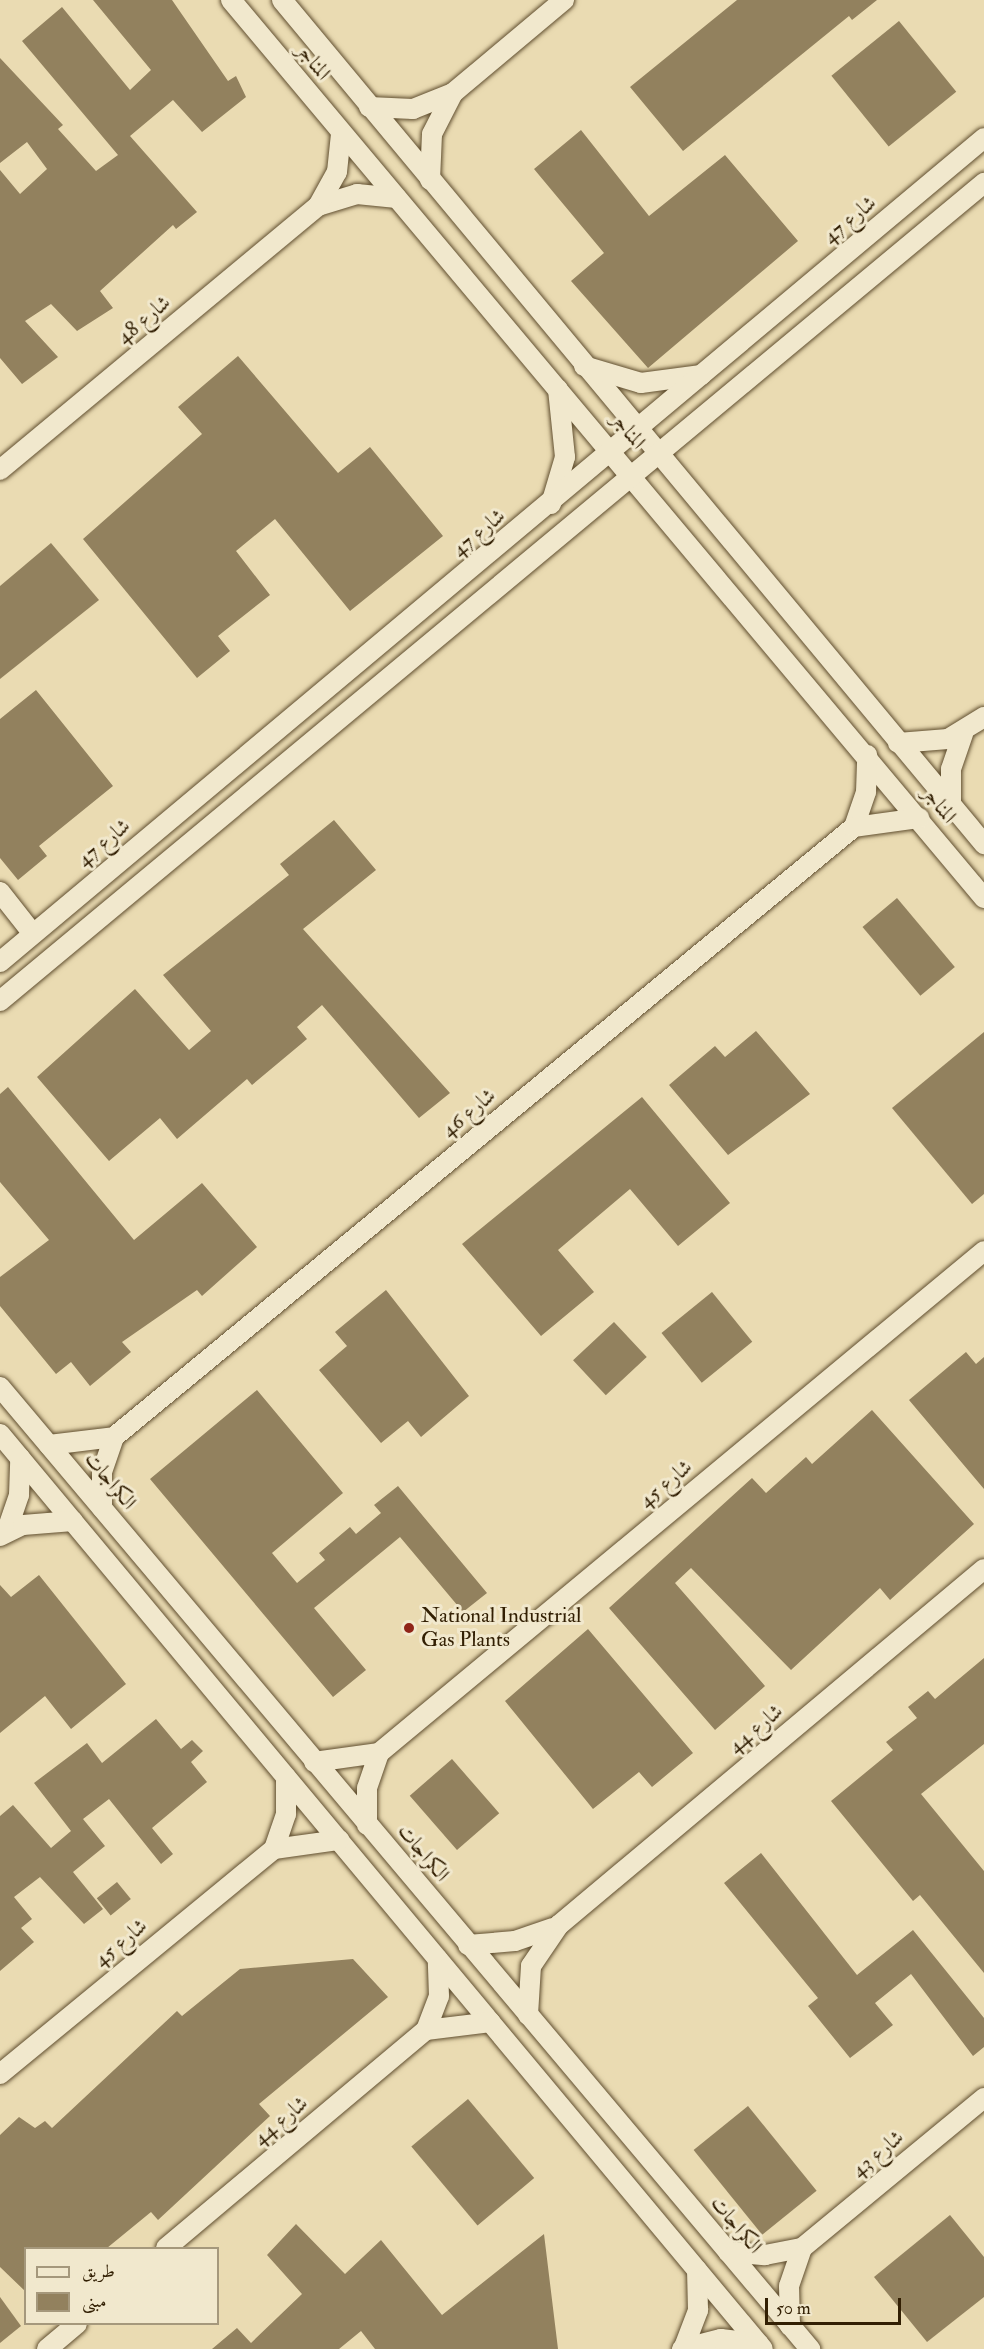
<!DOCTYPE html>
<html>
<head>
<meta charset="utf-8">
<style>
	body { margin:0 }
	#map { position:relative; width:984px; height:2349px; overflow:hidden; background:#eadbb2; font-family:"IM FELL Double Pica",Amiri,serif }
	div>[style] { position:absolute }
	.building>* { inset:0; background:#92815e; transform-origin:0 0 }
	.roads { filter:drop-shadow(0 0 2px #604e2f) drop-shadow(0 0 2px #604e2f) }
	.minor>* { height:20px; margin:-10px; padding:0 10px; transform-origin:10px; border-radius:10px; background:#f1e8cd }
	.dots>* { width:16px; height:16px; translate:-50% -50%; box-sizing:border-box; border:3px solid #f1e8cd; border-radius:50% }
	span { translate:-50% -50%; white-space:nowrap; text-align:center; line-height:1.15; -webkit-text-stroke:6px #f1e8cd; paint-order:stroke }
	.street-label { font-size:21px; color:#321f03 }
	.poi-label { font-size:21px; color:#321f03 }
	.left { translate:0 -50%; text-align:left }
	.legend { position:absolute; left:24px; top:2247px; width:195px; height:78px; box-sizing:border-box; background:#f1e8cd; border:2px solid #a5987c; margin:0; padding:8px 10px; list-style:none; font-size:18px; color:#321f03 }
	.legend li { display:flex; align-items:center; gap:12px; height:30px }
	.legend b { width:30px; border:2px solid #a5987c }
	.scale { position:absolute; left:765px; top:2298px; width:136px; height:27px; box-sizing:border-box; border:3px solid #321f03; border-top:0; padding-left:8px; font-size:18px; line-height:21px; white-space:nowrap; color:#321f03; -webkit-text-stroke:4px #f1e8cd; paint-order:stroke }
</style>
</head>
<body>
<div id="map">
	<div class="building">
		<i style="clip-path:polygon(93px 0,172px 0,228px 81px,236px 76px,246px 97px,202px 132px,173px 100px,130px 136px,197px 212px,176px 229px,173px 225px,100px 291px,113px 308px,77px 331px,51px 304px,25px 321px,58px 357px,22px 384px,0 358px,0 170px,20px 194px,47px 169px,27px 142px,0 163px,0 58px,63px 125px,58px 129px,96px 171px,118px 155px,22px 41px,62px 7px,130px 90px,151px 70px)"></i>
		<i style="clip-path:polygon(737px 0,877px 0,852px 20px,849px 16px,683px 151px,630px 87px)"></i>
		<i style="left:899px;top:21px;width:91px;height:87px;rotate:51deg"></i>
		<i style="clip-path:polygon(581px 130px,649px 216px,725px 155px,798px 241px,648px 368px,571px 281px,604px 253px,534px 169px)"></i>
		<i style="clip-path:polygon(238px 356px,338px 473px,370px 447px,443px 536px,350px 611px,275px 519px,236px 551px,270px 595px,218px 636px,230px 651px,197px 678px,83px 539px,202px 434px,178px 407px)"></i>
		<i style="clip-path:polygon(51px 543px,99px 600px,0 679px,0 586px)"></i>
		<i style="clip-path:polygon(36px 690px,113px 786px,39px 846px,47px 856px,18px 880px,0 858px,0 719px)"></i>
		<i style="clip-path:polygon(334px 820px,376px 870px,303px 929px,450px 1093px,419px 1118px,322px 1005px,297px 1027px,307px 1039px,252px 1085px,247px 1079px,177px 1139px,160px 1118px,109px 1161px,37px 1077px,135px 989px,189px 1050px,211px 1031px,163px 975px,289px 875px,280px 864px)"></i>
		<i style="left:897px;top:898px;width:90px;height:45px;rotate:50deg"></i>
		<i style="clip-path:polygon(756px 1031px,810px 1094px,728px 1155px,669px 1085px,715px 1046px,725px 1057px)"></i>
		<i style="clip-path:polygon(984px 1032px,984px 1194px,972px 1204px,892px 1108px)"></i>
		<i style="clip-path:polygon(8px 1087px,134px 1240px,202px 1183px,257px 1247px,202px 1296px,197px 1290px,122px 1342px,131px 1352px,90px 1386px,71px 1362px,56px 1374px,0 1306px,0 1277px,49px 1240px,0 1182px,0 1094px)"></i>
		<i style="clip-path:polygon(642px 1097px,730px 1203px,678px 1246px,630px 1189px,558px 1250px,594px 1292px,541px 1336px,462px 1244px)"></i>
		<i style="clip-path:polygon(386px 1290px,469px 1396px,421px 1437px,408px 1421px,381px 1443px,319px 1370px,347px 1346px,335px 1332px)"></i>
		<i style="left:712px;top:1292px;width:64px;height:65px;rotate:51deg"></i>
		<i style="left:614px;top:1322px;width:48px;height:56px;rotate:47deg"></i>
		<i style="clip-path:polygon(966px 1352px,976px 1364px,984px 1357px,984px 1489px,909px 1400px)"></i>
		<i style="clip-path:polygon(257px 1390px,343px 1493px,272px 1553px,297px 1583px,325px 1560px,319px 1553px,350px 1527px,356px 1534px,381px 1513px,374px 1505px,398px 1486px,487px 1593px,463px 1612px,400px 1537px,314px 1608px,366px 1670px,333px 1697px,150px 1479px)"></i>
		<i style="clip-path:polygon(872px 1410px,974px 1524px,890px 1600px,880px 1588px,791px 1670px,691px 1568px,675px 1583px,765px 1686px,715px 1730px,609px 1608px,752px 1478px,766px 1493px,806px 1457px,812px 1464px)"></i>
		<i style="clip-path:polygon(39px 1575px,126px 1684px,71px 1729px,45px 1696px,0 1733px,0 1585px,11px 1597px)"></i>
		<i style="clip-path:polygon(588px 1629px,693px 1753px,652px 1787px,639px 1772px,593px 1809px,505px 1701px)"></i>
		<i style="clip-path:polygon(984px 1658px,984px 1744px,921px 1794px,984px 1871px,984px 1973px,920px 1895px,913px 1901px,831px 1801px,893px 1750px,886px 1742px,917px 1718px,908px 1707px,928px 1691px,935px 1699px)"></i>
		<i style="clip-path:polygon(156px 1719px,181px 1749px,192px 1740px,203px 1751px,191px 1762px,207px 1782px,152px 1828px,173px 1854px,161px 1864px,109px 1799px,83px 1819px,105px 1846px,73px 1872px,103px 1909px,84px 1924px,40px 1877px,14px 1897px,32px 1919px,21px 1928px,34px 1942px,0 1971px,0 1816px,13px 1805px,51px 1848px,71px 1831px,34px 1783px,87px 1743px,102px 1763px)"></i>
		<i style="left:452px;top:1759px;width:72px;height:56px;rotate:49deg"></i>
		<i style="clip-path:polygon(761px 1853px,857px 1975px,913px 1930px,984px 2018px,984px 2047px,973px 2056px,911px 1974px,875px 2003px,893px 2025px,850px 2058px,808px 2006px,818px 1998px,724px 1883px)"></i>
		<i style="left:117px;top:1882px;width:22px;height:26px;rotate:51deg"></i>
		<i style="clip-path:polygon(353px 1959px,388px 1997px,259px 2104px,270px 2116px,158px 2220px,151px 2212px,107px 2248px,26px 2248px,26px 2292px,0 2267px,0 2135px,19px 2117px,35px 2128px,45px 2121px,52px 2128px,177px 2011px,182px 2016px,240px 1969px)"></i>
		<i style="left:468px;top:2099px;width:103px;height:74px;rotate:50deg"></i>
		<i style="left:748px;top:2106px;width:109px;height:70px;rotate:51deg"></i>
		<i style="clip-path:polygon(950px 2215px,984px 2257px,984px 2297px,927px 2342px,874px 2277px)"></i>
		<i style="clip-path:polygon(296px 2224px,345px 2274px,381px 2240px,442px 2315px,544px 2234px,558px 2349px,375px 2349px,361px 2331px,339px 2349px,212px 2349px,237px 2328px,251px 2343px,302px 2294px,267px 2255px)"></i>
		<i style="clip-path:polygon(0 2297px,21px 2326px,0 2343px)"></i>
	</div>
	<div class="roads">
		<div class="minor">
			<i style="left:231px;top:0;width:1172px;rotate:50.02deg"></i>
			<i style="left:282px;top:0;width:1098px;rotate:50.25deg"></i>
			<i style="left:369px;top:107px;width:44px;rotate:2.6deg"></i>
			<i style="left:413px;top:109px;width:43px;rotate:-21.8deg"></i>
			<i style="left:453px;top:93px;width:145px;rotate:-40deg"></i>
			<i style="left:430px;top:180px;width:46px;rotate:-87.5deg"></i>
			<i style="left:432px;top:134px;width:46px;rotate:-62.9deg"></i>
			<i style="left:318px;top:206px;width:41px;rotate:-17.1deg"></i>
			<i style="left:357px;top:194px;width:40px;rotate:5.7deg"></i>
			<i style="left:584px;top:366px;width:59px;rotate:16.6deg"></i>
			<i style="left:641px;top:383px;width:61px;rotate:-7.6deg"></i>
			<i style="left:0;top:470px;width:413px;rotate:-39.7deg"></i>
			<i style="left:318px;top:206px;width:39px;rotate:-61deg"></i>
			<i style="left:337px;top:172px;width:38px;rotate:-84deg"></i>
			<i style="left:551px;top:504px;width:49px;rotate:-73.4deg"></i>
			<i style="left:565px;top:457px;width:68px;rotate:-95.9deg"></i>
			<i style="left:898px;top:743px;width:50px;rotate:-4.6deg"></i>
			<i style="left:948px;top:739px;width:42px;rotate:-31.4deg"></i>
			<i style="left:951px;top:806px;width:37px;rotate:-90deg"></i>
			<i style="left:951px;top:769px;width:37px;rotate:-71deg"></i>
			<i style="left:854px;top:827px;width:37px;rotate:-71deg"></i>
			<i style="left:866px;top:792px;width:37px;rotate:-88deg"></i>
			<i style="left:0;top:892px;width:53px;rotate:51.8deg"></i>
			<i style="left:0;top:962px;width:1283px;rotate:-39.94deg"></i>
			<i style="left:0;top:1001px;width:1280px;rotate:-39.74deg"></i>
			<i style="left:0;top:1387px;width:1258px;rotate:49.9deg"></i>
			<i style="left:0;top:1434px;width:1191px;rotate:50.18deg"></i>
			<i style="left:49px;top:1445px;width:65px;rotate:-7deg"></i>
			<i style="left:114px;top:1437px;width:959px;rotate:-39.5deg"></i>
			<i style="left:854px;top:827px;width:66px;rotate:-7.9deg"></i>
			<i style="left:102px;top:1508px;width:36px;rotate:-90deg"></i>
			<i style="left:102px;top:1472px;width:37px;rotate:-71deg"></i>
			<i style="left:7px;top:1530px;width:37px;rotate:-71deg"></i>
			<i style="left:19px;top:1495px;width:37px;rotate:-88deg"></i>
			<i style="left:0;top:1536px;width:25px;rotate:-26deg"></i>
			<i style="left:23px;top:1525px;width:50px;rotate:-4.6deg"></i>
			<i style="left:314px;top:1762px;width:66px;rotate:-7.9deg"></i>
			<i style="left:379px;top:1753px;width:786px;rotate:-39.68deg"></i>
			<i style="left:367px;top:1825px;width:37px;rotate:-90deg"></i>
			<i style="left:367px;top:1788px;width:37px;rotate:-71deg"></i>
			<i style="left:274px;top:1849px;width:37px;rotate:-71deg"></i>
			<i style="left:286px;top:1814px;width:37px;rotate:-90deg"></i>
			<i style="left:468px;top:1945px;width:47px;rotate:-4.9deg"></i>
			<i style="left:515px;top:1941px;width:40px;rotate:-18.9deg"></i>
			<i style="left:528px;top:2015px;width:49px;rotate:-86.5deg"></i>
			<i style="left:531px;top:1966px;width:50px;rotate:-55.7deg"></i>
			<i style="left:559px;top:1925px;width:554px;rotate:-39.95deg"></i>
			<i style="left:426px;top:2030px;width:36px;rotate:-69deg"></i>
			<i style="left:439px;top:1996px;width:37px;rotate:-92deg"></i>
			<i style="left:0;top:2074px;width:355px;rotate:-39.4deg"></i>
			<i style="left:274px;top:1849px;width:66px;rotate:-7.9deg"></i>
			<i style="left:166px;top:2248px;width:339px;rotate:-40deg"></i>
			<i style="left:426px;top:2030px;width:65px;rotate:-7deg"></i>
			<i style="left:728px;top:2252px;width:37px;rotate:5deg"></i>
			<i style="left:765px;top:2255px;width:38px;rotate:-11deg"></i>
			<i style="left:802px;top:2248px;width:236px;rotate:-39.5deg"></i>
			<i style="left:790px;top:2326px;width:40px;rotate:-91.4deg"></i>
			<i style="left:789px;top:2286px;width:40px;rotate:-71.1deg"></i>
			<i style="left:684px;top:2347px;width:40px;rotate:-69deg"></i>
			<i style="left:698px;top:2310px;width:40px;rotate:-91.4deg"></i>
			<i style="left:47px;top:2349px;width:39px;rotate:-40deg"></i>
			<i style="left:682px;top:2349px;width:40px;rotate:-14.4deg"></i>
			<i style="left:721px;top:2339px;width:38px;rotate:7deg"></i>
		</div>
	</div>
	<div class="dots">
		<i style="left:409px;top:1628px;background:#8f2418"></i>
	</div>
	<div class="street-label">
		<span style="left:313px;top:62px;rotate:50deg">المناجر</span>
		<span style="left:850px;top:220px;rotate:-40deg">شارع 47</span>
		<span style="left:144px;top:320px;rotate:-40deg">شارع 48</span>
		<span style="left:628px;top:431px;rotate:50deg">المناجر</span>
		<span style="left:479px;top:533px;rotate:-40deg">شارع 47</span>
		<span style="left:939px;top:805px;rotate:51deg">المناجر</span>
		<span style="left:104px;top:843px;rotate:-40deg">شارع 47</span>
		<span style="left:469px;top:1113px;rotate:-40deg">شارع 46</span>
		<span style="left:110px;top:1481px;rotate:50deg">الكراجات</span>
		<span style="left:666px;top:1484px;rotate:-40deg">شارع 45</span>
		<span style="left:756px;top:1729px;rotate:-40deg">شارع 44</span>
		<span style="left:423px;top:1853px;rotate:50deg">الكراجات</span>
		<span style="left:121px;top:1943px;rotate:-40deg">شارع 45</span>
		<span style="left:281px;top:2121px;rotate:-40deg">شارع 44</span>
		<span style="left:878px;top:2154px;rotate:-40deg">شارع 43</span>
		<span style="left:736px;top:2225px;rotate:50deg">الكراجات</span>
	</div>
	<div class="poi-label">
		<span class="left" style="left:421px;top:1628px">National Industrial<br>Gas Plants</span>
	</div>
	<ul class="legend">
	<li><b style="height:8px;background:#f1e8cd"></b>طريق</li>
	<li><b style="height:16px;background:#92815e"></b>مبنى</li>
	</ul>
	<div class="scale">50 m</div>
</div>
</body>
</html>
